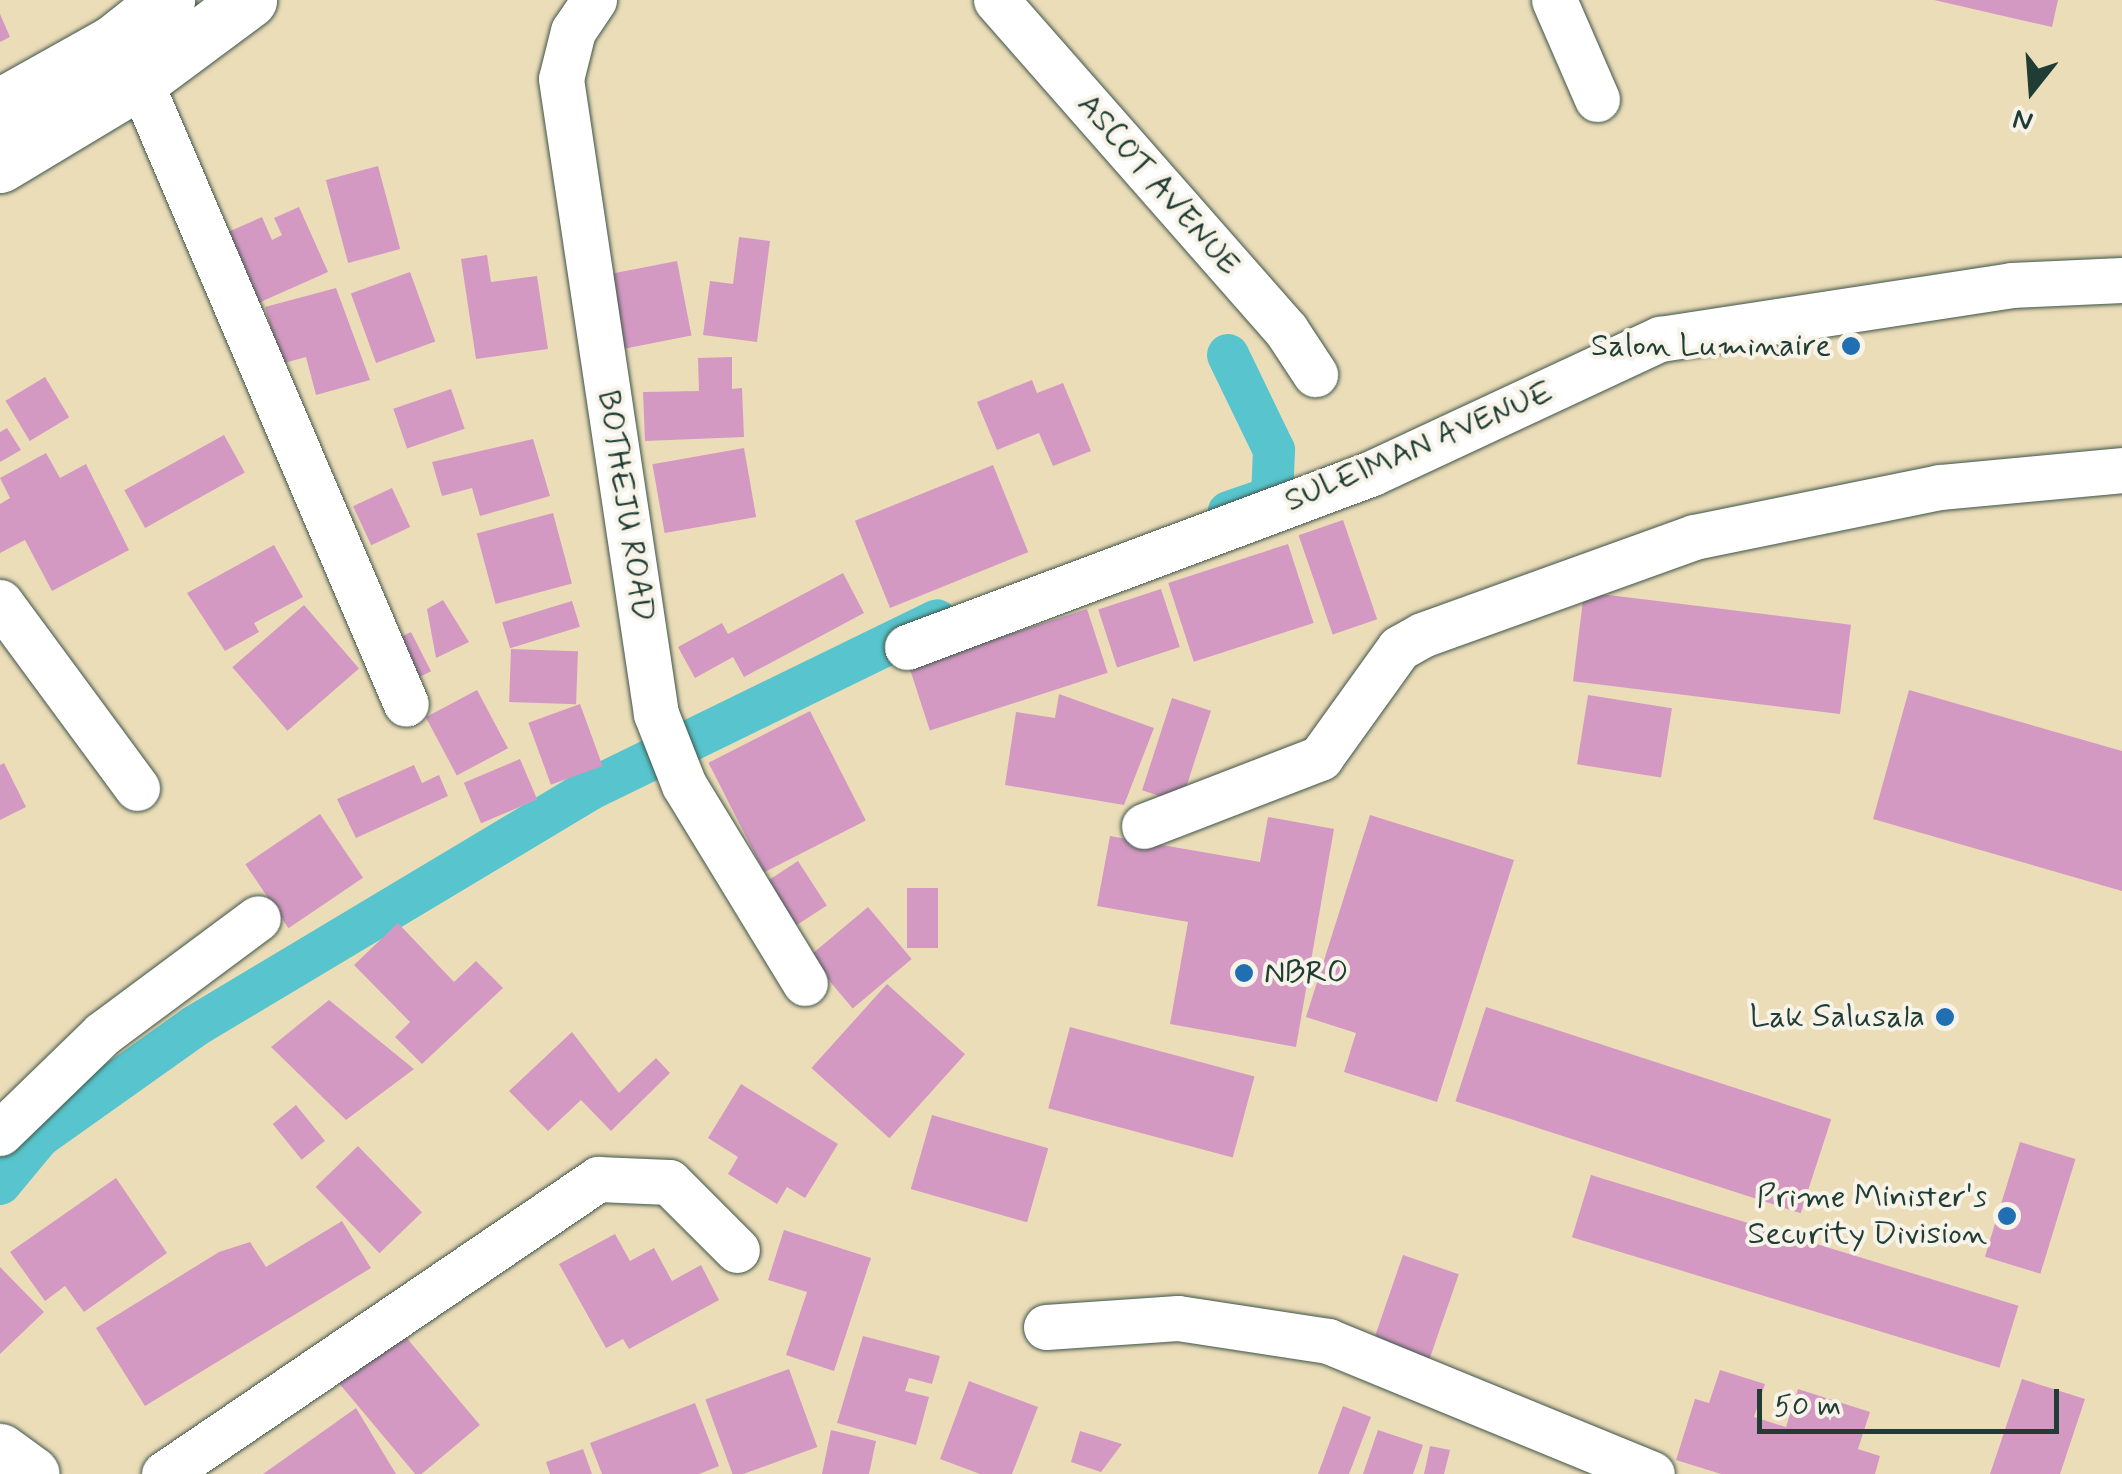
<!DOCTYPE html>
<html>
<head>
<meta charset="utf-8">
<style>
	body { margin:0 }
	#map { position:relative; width:2122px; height:1474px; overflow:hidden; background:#ecddb9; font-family:Mynerve,sans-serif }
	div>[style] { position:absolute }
	.canal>* { height:42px; margin:-21px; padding:0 21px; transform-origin:21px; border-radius:21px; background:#58c5ce }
	.building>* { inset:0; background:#d499c3; transform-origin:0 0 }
	.roads { filter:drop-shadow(0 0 2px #3e5548) drop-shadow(0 0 2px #3e5548) }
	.minor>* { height:45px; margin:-22.5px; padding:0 22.5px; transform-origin:22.5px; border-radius:22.5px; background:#fff }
	.major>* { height:55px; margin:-27.5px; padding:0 27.5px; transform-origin:27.5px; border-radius:27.5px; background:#fff }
	.dots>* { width:28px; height:28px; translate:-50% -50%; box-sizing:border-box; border:5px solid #f7f3e8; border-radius:50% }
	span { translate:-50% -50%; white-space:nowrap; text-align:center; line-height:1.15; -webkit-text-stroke:8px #f7f3e8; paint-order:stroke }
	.street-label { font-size:32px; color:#1f3d34 }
	.poi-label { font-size:32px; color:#1f3d34 }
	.right { translate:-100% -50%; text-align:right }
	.left { translate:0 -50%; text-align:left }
	.north { position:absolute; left:1982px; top:40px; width:100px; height:100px; -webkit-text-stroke:8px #f7f3e8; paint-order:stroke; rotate:197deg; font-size:28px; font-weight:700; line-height:40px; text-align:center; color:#1f3d34 }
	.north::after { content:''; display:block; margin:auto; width:35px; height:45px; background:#1f3d34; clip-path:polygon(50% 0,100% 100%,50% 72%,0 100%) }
	.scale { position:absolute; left:1757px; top:1389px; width:302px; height:45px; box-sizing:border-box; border:5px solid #1f3d34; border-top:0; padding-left:12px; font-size:30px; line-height:35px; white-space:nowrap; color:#1f3d34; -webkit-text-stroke:8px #f7f3e8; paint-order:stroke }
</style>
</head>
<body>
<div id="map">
	<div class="canal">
		<i style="left:1228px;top:355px;width:106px;rotate:64.2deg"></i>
		<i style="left:1274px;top:450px;width:47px;rotate:92.4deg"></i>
		<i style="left:1272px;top:497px;width:46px;rotate:160.8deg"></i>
		<i style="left:0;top:1184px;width:61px;rotate:-50.3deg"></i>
		<i style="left:39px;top:1137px;width:191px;rotate:-35.4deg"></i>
		<i style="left:195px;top:1026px;width:459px;rotate:-30.9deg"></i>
		<i style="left:589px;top:790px;width:387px;rotate:-26deg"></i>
	</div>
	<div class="building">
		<i style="clip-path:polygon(1934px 0,2058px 0,2052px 27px)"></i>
		<i style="clip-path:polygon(0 14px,10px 37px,0 42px)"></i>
		<i style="left:378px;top:166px;width:86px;height:54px;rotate:75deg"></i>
		<i style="clip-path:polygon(299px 207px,328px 272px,256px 304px,228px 232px,262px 217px,272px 240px,282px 235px,274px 218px)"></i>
		<i style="clip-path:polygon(739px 237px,770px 241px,757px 342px,703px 335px,710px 281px,733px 284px)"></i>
		<i style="clip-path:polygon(487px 255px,491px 282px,537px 276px,548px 349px,476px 359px,461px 259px)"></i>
		<i style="left:677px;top:261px;width:76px;height:75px;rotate:79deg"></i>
		<i style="left:410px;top:272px;width:74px;height:63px;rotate:70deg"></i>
		<i style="clip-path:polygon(336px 288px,370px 380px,316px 395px,306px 357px,281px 364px,265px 307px)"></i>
		<i style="clip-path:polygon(732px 357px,732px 389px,742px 388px,744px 437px,645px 441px,643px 392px,699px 391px,698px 358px)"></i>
		<i style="left:45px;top:377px;width:47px;height:46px;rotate:59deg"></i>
		<i style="clip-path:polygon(1032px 380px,1037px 393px,1063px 383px,1091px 451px,1053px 466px,1039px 433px,997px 450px,977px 402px)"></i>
		<i style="left:451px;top:389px;width:42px;height:61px;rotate:71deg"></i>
		<i style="clip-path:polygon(7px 428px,21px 450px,0 462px,0 432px)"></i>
		<i style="left:224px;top:435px;width:43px;height:114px;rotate:61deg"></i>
		<i style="clip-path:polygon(533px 439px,550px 496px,480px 516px,472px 488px,442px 496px,432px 462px)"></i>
		<i style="left:744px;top:448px;width:70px;height:93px;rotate:80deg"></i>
		<i style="clip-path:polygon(46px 453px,60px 478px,86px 464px,129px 550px,52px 591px,25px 540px,0 553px,0 504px,10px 498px,0 478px)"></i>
		<i style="left:993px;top:465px;width:94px;height:149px;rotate:68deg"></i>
		<i style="left:392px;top:488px;width:43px;height:43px;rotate:65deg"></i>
		<i style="left:553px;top:513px;width:73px;height:79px;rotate:75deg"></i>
		<i style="left:1343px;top:520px;width:105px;height:47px;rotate:71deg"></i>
		<i style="left:1288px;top:544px;width:83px;height:126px;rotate:72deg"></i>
		<i style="clip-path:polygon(274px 545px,303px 597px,254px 623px,259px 632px,225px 651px,187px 593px)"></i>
		<i style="clip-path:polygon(843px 573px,864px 613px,744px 677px,733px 657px,695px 678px,678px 647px,722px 623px,728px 634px)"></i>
		<i style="left:1161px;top:589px;width:61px;height:66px;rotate:72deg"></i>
		<i style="left:1584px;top:592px;width:269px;height:90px;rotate:7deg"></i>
		<i style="clip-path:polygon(443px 600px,469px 642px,436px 658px,427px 609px)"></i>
		<i style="left:572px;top:601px;width:27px;height:73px;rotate:73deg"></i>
		<i style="left:304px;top:605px;width:84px;height:95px;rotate:49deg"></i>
		<i style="left:1087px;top:609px;width:67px;height:187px;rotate:72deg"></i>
		<i style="left:411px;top:632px;width:44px;height:20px;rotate:63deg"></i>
		<i style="left:511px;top:649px;width:67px;height:53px;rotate:2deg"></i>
		<i style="left:477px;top:690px;width:66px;height:58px;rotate:62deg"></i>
		<i style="clip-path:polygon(1909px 690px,2122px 751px,2122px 891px,1873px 819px)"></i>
		<i style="clip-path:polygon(1059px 694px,1154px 728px,1124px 805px,1005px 785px,1016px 712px,1055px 718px)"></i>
		<i style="left:1588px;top:695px;width:85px;height:70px;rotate:9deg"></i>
		<i style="left:1172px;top:698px;width:41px;height:97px;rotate:18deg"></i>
		<i style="left:580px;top:704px;width:66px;height:55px;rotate:70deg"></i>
		<i style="left:810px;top:711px;width:123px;height:114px;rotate:63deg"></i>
		<i style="left:520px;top:759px;width:44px;height:61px;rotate:67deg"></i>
		<i style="clip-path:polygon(4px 763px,26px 807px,0 820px,0 765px)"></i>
		<i style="clip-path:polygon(414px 765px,422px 783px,439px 775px,448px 796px,356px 838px,337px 799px)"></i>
		<i style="left:320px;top:814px;width:77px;height:90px;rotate:56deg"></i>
		<i style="clip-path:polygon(1370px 815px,1514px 860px,1437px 1102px,1344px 1072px,1356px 1033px,1306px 1017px)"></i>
		<i style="clip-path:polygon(1268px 817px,1334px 829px,1296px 1047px,1170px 1024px,1188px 922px,1097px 906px,1110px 836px,1260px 862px)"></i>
		<i style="left:798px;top:861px;width:53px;height:45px;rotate:57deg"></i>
		<i style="left:907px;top:888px;width:31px;height:60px"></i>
		<i style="left:868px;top:907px;width:68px;height:77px;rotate:50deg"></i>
		<i style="clip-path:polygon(398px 923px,454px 982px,476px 961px,503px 988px,422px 1064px,395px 1037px,410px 1022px,354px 965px)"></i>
		<i style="left:887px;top:984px;width:105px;height:113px;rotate:42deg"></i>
		<i style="clip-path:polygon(329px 1000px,414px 1069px,346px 1120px,271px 1047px)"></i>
		<i style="left:1486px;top:1007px;width:363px;height:99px;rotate:18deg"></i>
		<i style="left:1070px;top:1027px;width:191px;height:84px;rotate:15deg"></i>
		<i style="clip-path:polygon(572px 1032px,619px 1093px,656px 1058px,670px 1073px,611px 1131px,581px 1100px,548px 1131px,509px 1091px)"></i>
		<i style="clip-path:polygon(741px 1084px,838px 1144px,805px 1198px,787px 1187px,777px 1204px,728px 1174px,738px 1157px,708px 1138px)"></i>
		<i style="left:296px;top:1105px;width:46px;height:30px;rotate:51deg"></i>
		<i style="left:932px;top:1115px;width:121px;height:77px;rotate:16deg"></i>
		<i style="left:2020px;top:1142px;width:58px;height:120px;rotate:17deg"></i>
		<i style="left:358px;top:1146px;width:92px;height:59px;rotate:46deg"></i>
		<i style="left:1591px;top:1175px;width:447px;height:65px;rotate:17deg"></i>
		<i style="clip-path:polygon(116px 1178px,167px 1253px,84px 1312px,65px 1286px,45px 1301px,10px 1252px)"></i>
		<i style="clip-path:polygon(342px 1221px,371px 1268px,145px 1406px,96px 1328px,219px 1252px,250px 1242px,266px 1267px)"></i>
		<i style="clip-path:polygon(784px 1230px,871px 1258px,834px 1371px,786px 1355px,807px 1292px,768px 1280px)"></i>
		<i style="clip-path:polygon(615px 1234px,630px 1261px,654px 1248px,672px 1281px,701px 1265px,719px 1300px,629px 1349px,623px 1339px,606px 1348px,559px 1264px)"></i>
		<i style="left:1403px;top:1255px;width:59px;height:98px;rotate:19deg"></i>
		<i style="clip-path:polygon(0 1267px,44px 1312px,0 1354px)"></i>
		<i style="left:395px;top:1324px;width:132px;height:81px;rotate:50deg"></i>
		<i style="clip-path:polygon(863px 1336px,940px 1356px,932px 1384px,909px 1378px,905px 1391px,929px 1397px,916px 1445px,837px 1423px)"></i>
		<i style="left:789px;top:1369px;width:83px;height:89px;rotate:70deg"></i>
		<i style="clip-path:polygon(1720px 1370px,1765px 1384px,1754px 1417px,1786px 1427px,1798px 1389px,1870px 1412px,1858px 1449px,1880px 1456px,1875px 1474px,1721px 1474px,1676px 1460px,1695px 1399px,1709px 1403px)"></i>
		<i style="clip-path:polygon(2022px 1379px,2085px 1399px,2060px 1474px,1990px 1474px)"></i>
		<i style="clip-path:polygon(969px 1381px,1038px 1407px,1012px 1474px,980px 1474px,940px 1459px)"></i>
		<i style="clip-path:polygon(695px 1403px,719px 1466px,699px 1474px,602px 1474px,590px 1443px)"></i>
		<i style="clip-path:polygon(1343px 1406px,1371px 1417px,1349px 1474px,1318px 1474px)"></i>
		<i style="clip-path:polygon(356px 1408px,396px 1474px,263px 1474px)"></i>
		<i style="clip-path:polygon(831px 1430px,876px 1441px,869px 1474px,822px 1474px)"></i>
		<i style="clip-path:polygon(1378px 1430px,1423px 1445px,1413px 1474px,1363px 1474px)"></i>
		<i style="clip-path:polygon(1080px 1431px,1122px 1444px,1101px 1472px,1071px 1462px)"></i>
		<i style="clip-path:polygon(1430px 1446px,1450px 1450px,1444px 1474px,1424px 1474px)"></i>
		<i style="clip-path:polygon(583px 1449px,592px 1474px,550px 1474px,546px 1462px)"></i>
	</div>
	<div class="roads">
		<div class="minor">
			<i style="left:594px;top:0;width:37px;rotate:124deg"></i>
			<i style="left:573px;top:31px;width:49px;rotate:104deg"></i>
			<i style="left:561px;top:79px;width:642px;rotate:81.49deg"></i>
			<i style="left:656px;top:714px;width:76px;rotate:68.5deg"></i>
			<i style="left:684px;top:785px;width:232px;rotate:58.6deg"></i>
			<i style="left:996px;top:0;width:439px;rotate:48.7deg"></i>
			<i style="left:1286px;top:330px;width:53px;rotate:56.6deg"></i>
			<i style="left:1554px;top:0;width:108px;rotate:66.5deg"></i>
			<i style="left:140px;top:81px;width:677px;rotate:66.88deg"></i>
			<i style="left:0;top:602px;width:231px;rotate:53.6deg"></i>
			<i style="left:907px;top:647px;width:496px;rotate:-20.5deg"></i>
			<i style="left:1372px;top:473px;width:318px;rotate:-25deg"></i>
			<i style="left:1660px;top:339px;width:355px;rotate:-8.7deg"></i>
			<i style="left:2011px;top:285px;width:111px;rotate:-2.6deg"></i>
			<i style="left:1144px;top:826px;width:189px;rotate:-21.1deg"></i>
			<i style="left:1320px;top:758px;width:135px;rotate:-54.3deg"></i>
			<i style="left:1399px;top:648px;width:26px;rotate:-29deg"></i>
			<i style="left:1422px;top:635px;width:289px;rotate:-19.8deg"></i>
			<i style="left:1694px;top:537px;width:251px;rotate:-11.5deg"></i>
			<i style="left:1940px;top:487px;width:183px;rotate:-5.3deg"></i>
			<i style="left:0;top:1133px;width:142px;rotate:-44.1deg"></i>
			<i style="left:102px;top:1034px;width:194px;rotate:-36.6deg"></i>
			<i style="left:1046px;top:1327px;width:132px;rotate:-3.9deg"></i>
			<i style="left:1178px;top:1318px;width:152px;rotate:8.7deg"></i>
			<i style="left:1328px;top:1341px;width:350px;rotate:22.3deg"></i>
			<i style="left:164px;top:1474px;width:525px;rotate:-34.2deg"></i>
			<i style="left:598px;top:1179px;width:71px;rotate:2.4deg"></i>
			<i style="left:669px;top:1182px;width:96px;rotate:45deg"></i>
		</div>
		<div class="major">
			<i style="left:0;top:106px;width:131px;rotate:-29.3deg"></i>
			<i style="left:114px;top:42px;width:68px;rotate:-38.4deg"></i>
			<i style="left:0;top:165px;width:163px;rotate:-31deg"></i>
			<i style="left:140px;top:81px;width:136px;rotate:-36.6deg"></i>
			<i style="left:0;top:1451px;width:39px;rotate:36deg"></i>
		</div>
	</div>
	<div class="dots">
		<i style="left:1851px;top:346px;background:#1f6fb2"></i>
		<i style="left:1244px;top:973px;background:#1f6fb2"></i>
		<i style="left:1945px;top:1017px;background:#1f6fb2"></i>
		<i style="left:2007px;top:1216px;background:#1f6fb2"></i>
	</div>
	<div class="street-label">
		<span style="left:1158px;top:185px;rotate:49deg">ASCOT AVENUE</span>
		<span style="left:1419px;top:447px;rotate:-23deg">SULEIMAN AVENUE</span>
		<span style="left:625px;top:506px;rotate:81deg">BOTHEJU ROAD</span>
	</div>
	<div class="poi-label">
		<span class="right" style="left:1831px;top:346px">Salon Luminaire</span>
		<span class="left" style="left:1264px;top:973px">NBRO</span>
		<span class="right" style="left:1925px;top:1017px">Lak Salusala</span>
		<span class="right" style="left:1987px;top:1216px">Prime Minister's<br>Security Division</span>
	</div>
	<div class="north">N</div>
	<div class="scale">50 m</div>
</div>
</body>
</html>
